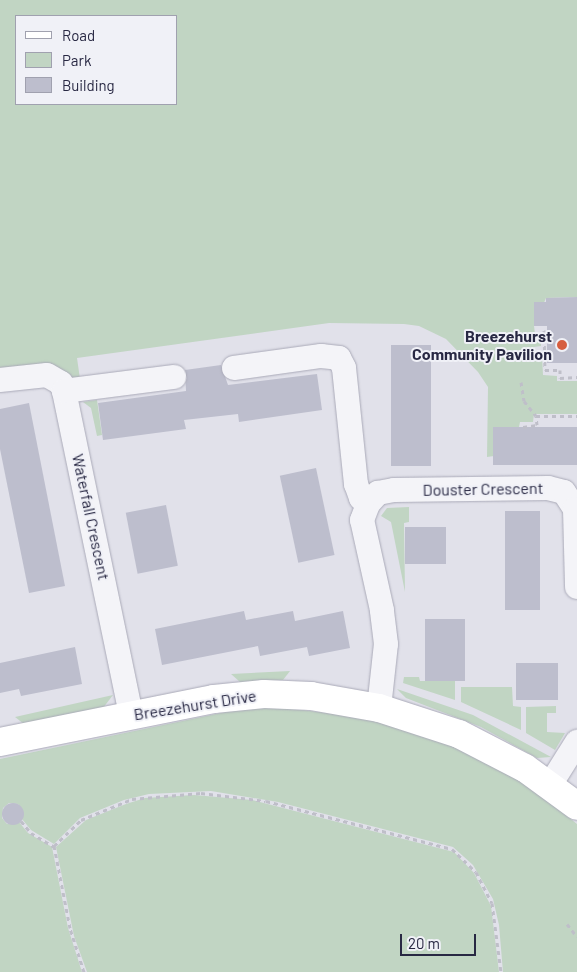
<!DOCTYPE html>
<html>
<head>
<meta charset="utf-8">
<style>
	body { margin:0 }
	#map { position:relative; width:577px; height:972px; overflow:hidden; background:#e1e1ea; font-family:Barlow,sans-serif }
	div>[style] { position:absolute }
	.green>* { inset:0; background:#c1d5c3 }
	.building>* { inset:0; background:#bdbecd; transform-origin:0 0 }
	.round { border-radius:50% }
	.path>* { height:3px; margin-top:-1.5px; transform-origin:0; background:repeating-linear-gradient(90deg,#bfbfc9 0 4px,transparent 0 8px) }
	.roads { filter:drop-shadow(0 0 1px #aaaab8) drop-shadow(0 0 1px #aaaab8) }
	.street>* { height:24px; margin:-12px; padding:0 12px; transform-origin:12px; border-radius:12px; background:#f4f4f8 }
	.secondary>* { height:28px; margin:-14px; padding:0 14px; transform-origin:14px; border-radius:14px; background:#fff }
	.dots>* { width:14px; height:14px; translate:-50% -50%; box-sizing:border-box; border:2px solid #f0f1f7; border-radius:50% }
	span { translate:-50% -50%; white-space:nowrap; text-align:center; line-height:1.15; -webkit-text-stroke:4px #f0f1f7; paint-order:stroke }
	.poi-label { font-size:16px; color:#282843; font-weight:700 }
	.right { translate:-100% -50%; text-align:right }
	.street-label { font-size:16px; color:#282843 }
	.legend { position:absolute; left:15px; top:15px; width:162px; height:90px; box-sizing:border-box; background:#f0f1f7; border:1px solid #a0a1af; margin:0; padding:6px 9px; list-style:none; font-size:15px; color:#282843 }
	.legend li { display:flex; align-items:center; gap:10px; height:25px }
	.legend b { width:25px; border:1px solid #a0a1af }
	.scale { position:absolute; left:400px; top:934px; width:76px; height:22px; box-sizing:border-box; border:2px solid #282843; border-top:0; padding-left:6px; font-size:15px; line-height:18px; white-space:nowrap; color:#282843; -webkit-text-stroke:4px #f0f1f7; paint-order:stroke }
</style>
</head>
<body>
<div id="map">
	<div class="green">
		<i style="clip-path:polygon(evenodd,0 0,577px 0,577px 297px,546px 298px,534px 326px,535px 334px,541px 334px,541px 346px,534px 347px,534px 357px,542px 356px,543px 375px,557px 376px,557px 381px,577px 381px,577px 414px,534px 414px,533px 422px,520px 422px,519px 427px,493px 427px,494px 456px,487px 457px,488px 387px,478px 372px,446px 339px,419px 326px,404px 324px,329px 323px,77px 358px,80px 379px,0 372px,0 0,16px 16px,176px 16px,176px 104px,16px 104px,16px 16px)"></i>
		<i style="clip-path:polygon(97px 400px,102px 435px,97px 436px,91px 408px,83px 402px)"></i>
		<i style="clip-path:polygon(409px 507px,409px 522px,404px 523px,405px 592px,391px 522px,381px 516px,387px 508px)"></i>
		<i style="clip-path:polygon(290px 671px,283px 680px,240px 682px,231px 674px)"></i>
		<i style="clip-path:polygon(404px 677px,419px 677px,420px 681px,455px 681px,455px 700px,403px 683px)"></i>
		<i style="clip-path:polygon(461px 687px,512px 687px,513px 706px,521px 707px,521px 730px,461px 702px)"></i>
		<i style="clip-path:polygon(397px 689px,473px 715px,551px 757px,537px 758px,481px 727px,406px 698px)"></i>
		<i style="clip-path:polygon(113px 695px,103px 708px,24px 724px,15px 717px)"></i>
		<i style="clip-path:polygon(556px 706px,556px 713px,547px 713px,547px 732px,565px 733px,555px 750px,526px 733px,526px 707px)"></i>
		<i style="clip-path:polygon(277px 707px,361px 717px,455px 745px,528px 785px,577px 824px,577px 972px,503px 972px,499px 925px,493px 899px,473px 865px,453px 847px,278px 802px,211px 791px,149px 794px,124px 800px,80px 818px,54px 844px,31px 830px,22px 819px,23px 811px,18px 804px,9px 803px,3px 808px,2px 818px,7px 824px,19px 822px,28px 833px,52px 847px,68px 928px,82px 972px,0 972px,0 759px,235px 710px)"></i>
		<i style="clip-path:polygon(194px 795px,252px 800px,454px 852px,474px 873px,491px 906px,499px 972px,87px 972px,74px 936px,56px 847px,86px 820px,126px 804px,145px 798px)"></i>
	</div>
	<div class="building">
		<i style="clip-path:polygon(577px 297px,577px 363px,547px 363px,547px 326px,534px 326px,534px 302px,546px 302px,546px 298px)"></i>
		<i style="left:391px;top:345px;width:40px;height:121px"></i>
		<i style="clip-path:polygon(221px 365px,228px 385px,317px 374px,322px 410px,239px 422px,238px 414px,184px 420px,186px 429px,103px 440px,98px 403px,186px 391px,185px 370px)"></i>
		<i style="clip-path:polygon(29px 403px,65px 586px,29px 593px,0 449px,0 409px)"></i>
		<i style="left:493px;top:427px;width:84px;height:38px"></i>
		<i style="left:316px;top:468px;width:89px;height:37px;rotate:78deg"></i>
		<i style="left:166px;top:505px;width:62px;height:41px;rotate:79deg"></i>
		<i style="left:540px;top:511px;width:99px;height:35px;rotate:90deg"></i>
		<i style="left:405px;top:527px;width:41px;height:37px"></i>
		<i style="clip-path:polygon(244px 611px,246px 620px,293px 611px,295px 621px,343px 611px,350px 648px,309px 656px,307px 647px,260px 656px,258px 646px,162px 665px,155px 629px)"></i>
		<i style="left:425px;top:619px;width:40px;height:62px"></i>
		<i style="clip-path:polygon(75px 647px,82px 684px,21px 696px,19px 689px,0 693px,0 663px)"></i>
		<i style="left:516px;top:663px;width:42px;height:37px"></i>
		<i class="round" style="left:2px;top:803px;width:22px;height:22px"></i>
	</div>
	<div class="path">
		<i style="left:544px;top:330px;width:40px;rotate:88.6deg"></i>
		<i style="left:545px;top:370px;width:15px"></i>
		<i style="left:560px;top:370px;width:8px;rotate:90deg"></i>
		<i style="left:560px;top:378px;width:17px;rotate:-3deg"></i>
		<i style="left:521px;top:382px;width:19px;rotate:81deg"></i>
		<i style="left:524px;top:401px;width:19px;rotate:51deg"></i>
		<i style="left:523px;top:427px;width:14px;rotate:-8deg"></i>
		<i style="left:537px;top:425px;width:9px;rotate:-96deg"></i>
		<i style="left:536px;top:416px;width:41px"></i>
		<i style="left:21px;top:821px;width:16px;rotate:50deg"></i>
		<i style="left:31px;top:833px;width:27px;rotate:31deg"></i>
		<i style="left:567px;top:924px;width:16px;rotate:52deg"></i>
		<i style="left:84px;top:972px;width:46px;rotate:-107.7deg"></i>
		<i style="left:70px;top:928px;width:84px;rotate:-101deg"></i>
		<i style="left:54px;top:846px;width:37px;rotate:-44deg"></i>
		<i style="left:81px;top:820px;width:55px;rotate:-22.4deg"></i>
		<i style="left:132px;top:799px;width:69px;rotate:-5deg"></i>
		<i style="left:201px;top:793px;width:65px;rotate:7deg"></i>
		<i style="left:266px;top:801px;width:192px;rotate:14.5deg"></i>
		<i style="left:452px;top:849px;width:33px;rotate:44deg"></i>
		<i style="left:476px;top:872px;width:35px;rotate:63deg"></i>
		<i style="left:492px;top:903px;width:70px;rotate:82.6deg"></i>
	</div>
	<div class="roads">
		<div class="street">
			<i style="left:234px;top:368px;width:88px;rotate:-7.9deg"></i>
			<i style="left:321px;top:356px;width:18px;rotate:6deg"></i>
			<i style="left:339px;top:358px;width:11px;rotate:63deg"></i>
			<i style="left:344px;top:368px;width:117px;rotate:84.1deg"></i>
			<i style="left:356px;top:484px;width:15px;rotate:70deg"></i>
			<i style="left:361px;top:498px;width:9px;rotate:41deg"></i>
			<i style="left:0;top:380px;width:47px;rotate:-6.1deg"></i>
			<i style="left:47px;top:375px;width:16px;rotate:30deg"></i>
			<i style="left:61px;top:383px;width:9px;rotate:69deg"></i>
			<i style="left:64px;top:391px;width:330px;rotate:78.3deg"></i>
			<i style="left:64px;top:391px;width:111px;rotate:-7.3deg"></i>
			<i style="left:379px;top:708px;width:64px;rotate:-83.8deg"></i>
			<i style="left:386px;top:644px;width:34px;rotate:-97deg"></i>
			<i style="left:382px;top:610px;width:92px;rotate:-102.5deg"></i>
			<i style="left:362px;top:520px;width:17px;rotate:-69deg"></i>
			<i style="left:368px;top:504px;width:15px;rotate:-48deg"></i>
			<i style="left:378px;top:493px;width:16px;rotate:-11deg"></i>
			<i style="left:394px;top:490px;width:154px;rotate:-0.7deg"></i>
			<i style="left:548px;top:488px;width:16px;rotate:14deg"></i>
			<i style="left:564px;top:492px;width:20px;rotate:57deg"></i>
			<i style="left:575px;top:509px;width:78px;rotate:88.5deg"></i>
			<i style="left:550px;top:785px;width:51px;rotate:-57.9deg"></i>
		</div>
		<div class="secondary">
			<i style="left:0;top:742px;width:218px;rotate:-11.4deg"></i>
			<i style="left:214px;top:699px;width:50px;rotate:-5.7deg"></i>
			<i style="left:264px;top:694px;width:47px;rotate:2.4deg"></i>
			<i style="left:311px;top:696px;width:69px;rotate:10deg"></i>
			<i style="left:379px;top:708px;width:84px;rotate:18deg"></i>
			<i style="left:459px;top:734px;width:74px;rotate:27.3deg"></i>
			<i style="left:525px;top:768px;width:64px;rotate:36.2deg"></i>
		</div>
	</div>
	<div class="dots">
		<i style="left:562px;top:345px;background:#d65e3f"></i>
	</div>
	<div class="poi-label">
		<span class="right" style="left:552px;top:345px">Breezehurst<br>Community Pavilion</span>
	</div>
	<div class="street-label">
		<span style="left:483px;top:489px;rotate:-1deg">Douster Crescent</span>
		<span style="left:91px;top:517px;rotate:78deg">Waterfall Crescent</span>
		<span style="left:195px;top:705px;rotate:-9deg">Breezehurst Drive</span>
	</div>
	<ul class="legend">
	<li><b style="height:6px;background:#fff"></b>Road</li>
	<li><b style="height:14px;background:#c1d5c3"></b>Park</li>
	<li><b style="height:14px;background:#bdbecd"></b>Building</li>
	</ul>
	<div class="scale">20 m</div>
</div>
</body>
</html>
